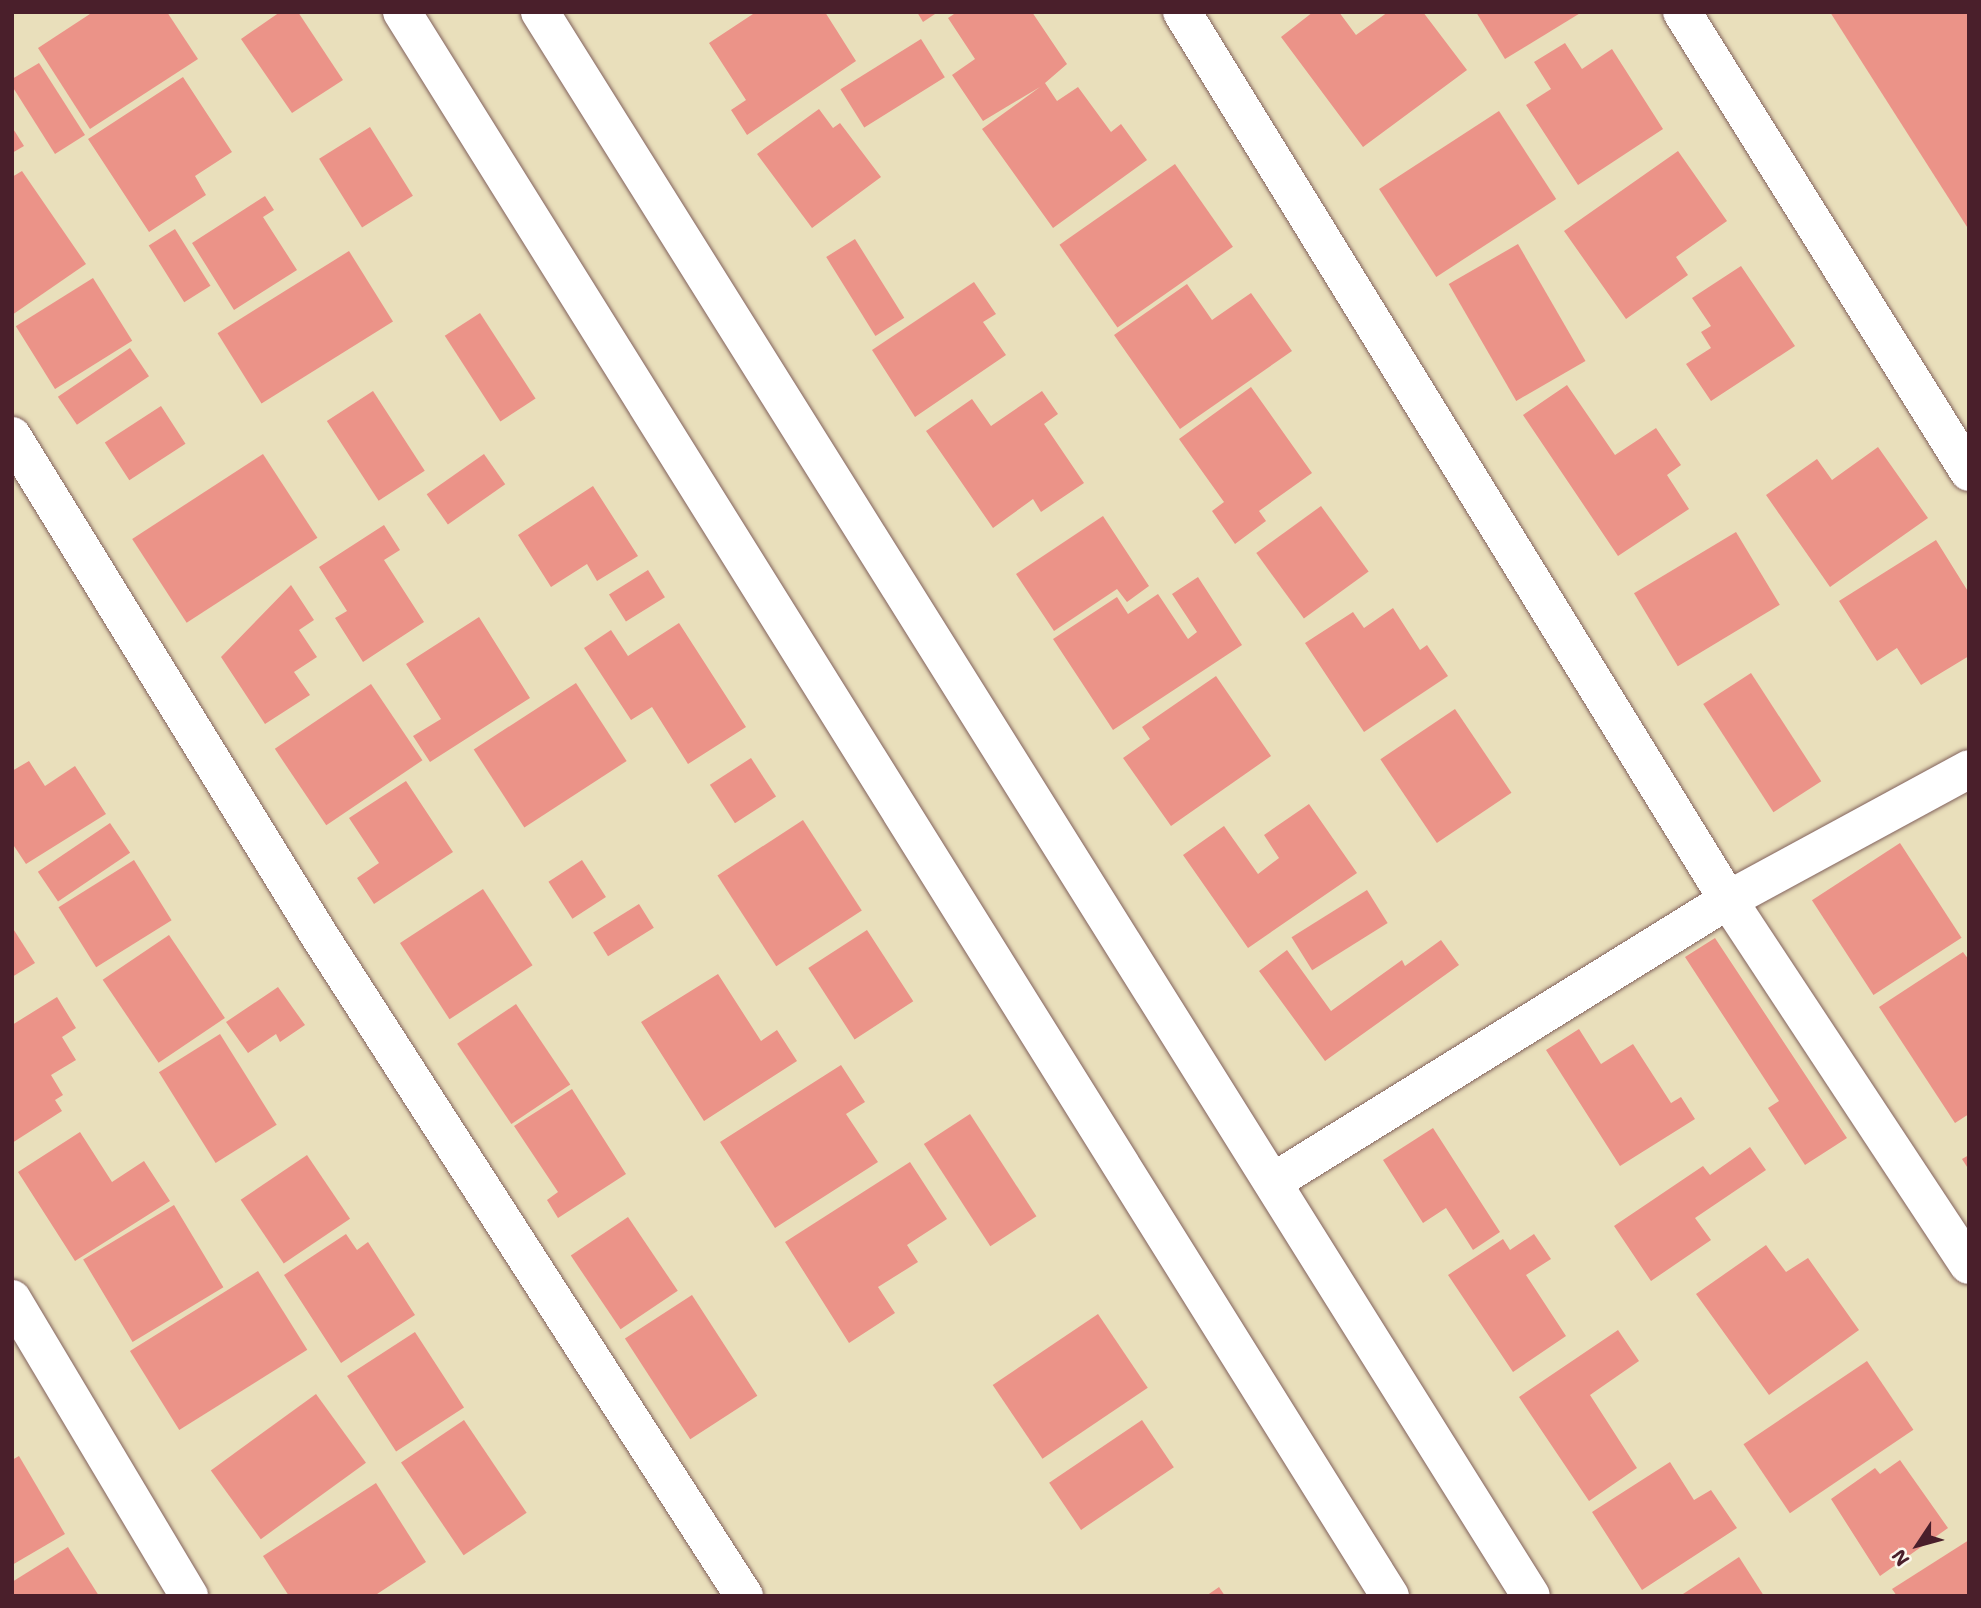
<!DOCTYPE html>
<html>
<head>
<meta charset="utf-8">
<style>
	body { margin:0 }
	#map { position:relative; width:1981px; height:1608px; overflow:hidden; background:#e9dfbb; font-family:"Shantell Sans",sans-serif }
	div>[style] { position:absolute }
	.building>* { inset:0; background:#eb9388; transform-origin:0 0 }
	.roads { filter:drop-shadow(0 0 2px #82625d) drop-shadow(0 0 2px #82625d) }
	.street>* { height:38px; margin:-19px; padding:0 19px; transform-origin:19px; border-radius:19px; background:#fff }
	.secondary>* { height:38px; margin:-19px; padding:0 19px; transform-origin:19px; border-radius:19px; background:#fff }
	span { translate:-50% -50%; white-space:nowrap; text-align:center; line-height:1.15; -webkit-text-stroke:5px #fbf7ec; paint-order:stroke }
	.frame { position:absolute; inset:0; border:14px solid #4a1f2b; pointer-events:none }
	.north { position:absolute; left:1883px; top:1510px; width:70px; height:70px; -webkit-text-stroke:5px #fbf7ec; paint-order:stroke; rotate:234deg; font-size:19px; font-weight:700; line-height:28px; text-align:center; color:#4a1f2b }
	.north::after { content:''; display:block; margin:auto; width:24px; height:32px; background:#4a1f2b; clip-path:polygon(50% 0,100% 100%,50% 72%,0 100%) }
</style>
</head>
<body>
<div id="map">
	<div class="building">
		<i style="clip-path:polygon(93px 12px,167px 12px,198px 59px,90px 129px,38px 48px)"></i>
		<i style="clip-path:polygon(280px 12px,298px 12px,343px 80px,292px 113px,241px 39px)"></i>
		<i style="clip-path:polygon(756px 12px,825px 12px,856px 61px,747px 135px,731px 110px,746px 100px,709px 43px)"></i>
		<i style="clip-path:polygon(917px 12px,938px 12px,923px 22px)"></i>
		<i style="clip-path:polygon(957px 12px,1032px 12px,1067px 64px,1045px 83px,1057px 101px,1078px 87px,1111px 132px,1121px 124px,1147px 160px,1053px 228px,982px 129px,1040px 87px,983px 121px,952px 75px,975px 59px,948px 18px)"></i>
		<i style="clip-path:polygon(1313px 12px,1339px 12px,1356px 35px,1388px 12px,1423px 12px,1467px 70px,1363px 147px,1281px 37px)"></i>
		<i style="clip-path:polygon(1476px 12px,1582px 12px,1505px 59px)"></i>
		<i style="clip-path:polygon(1830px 12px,1969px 12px,1969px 230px)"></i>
		<i style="left:921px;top:39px;width:45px;height:95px;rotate:58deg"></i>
		<i style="clip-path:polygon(1565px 43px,1582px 69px,1612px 49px,1663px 129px,1578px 185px,1526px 105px,1551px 89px,1534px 62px)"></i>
		<i style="clip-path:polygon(39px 63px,85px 135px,55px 154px,12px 86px,12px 79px)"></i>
		<i style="clip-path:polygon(183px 77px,232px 152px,195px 176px,206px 195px,149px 232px,88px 139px)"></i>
		<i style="clip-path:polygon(819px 109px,833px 128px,840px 123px,881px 177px,812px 228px,757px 154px)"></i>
		<i style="left:1499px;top:111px;width:105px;height:143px;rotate:57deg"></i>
		<i style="clip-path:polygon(12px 127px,24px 146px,12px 153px)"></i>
		<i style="left:370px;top:127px;width:81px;height:60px;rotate:58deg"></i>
		<i style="clip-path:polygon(1678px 151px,1727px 221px,1676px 257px,1688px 275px,1626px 319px,1564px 231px)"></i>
		<i style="left:1175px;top:164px;width:101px;height:141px;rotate:55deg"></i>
		<i style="clip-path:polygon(22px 171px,86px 264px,12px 315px,12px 177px)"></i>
		<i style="clip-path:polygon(265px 196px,274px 210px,263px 217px,297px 270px,234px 310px,192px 243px)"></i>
		<i style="left:175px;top:229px;width:67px;height:31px;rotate:58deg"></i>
		<i style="left:855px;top:239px;width:93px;height:34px;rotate:58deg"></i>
		<i style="left:1518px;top:244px;width:135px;height:80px;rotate:60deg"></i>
		<i style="left:349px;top:251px;width:83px;height:155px;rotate:58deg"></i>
		<i style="clip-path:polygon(1741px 266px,1795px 346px,1711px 401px,1686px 364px,1711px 348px,1701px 332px,1711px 326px,1692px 298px)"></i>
		<i style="left:93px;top:278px;width:74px;height:91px;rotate:58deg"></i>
		<i style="clip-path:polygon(974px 282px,996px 314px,983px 322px,1006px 355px,915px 417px,872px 350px)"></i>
		<i style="clip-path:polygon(1187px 284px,1212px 320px,1251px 293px,1292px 351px,1180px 429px,1114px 335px)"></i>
		<i style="left:480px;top:313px;width:102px;height:42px;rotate:57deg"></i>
		<i style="left:130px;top:348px;width:34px;height:87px;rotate:56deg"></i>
		<i style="clip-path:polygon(1567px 385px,1615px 455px,1656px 428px,1681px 465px,1667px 475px,1689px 509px,1618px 556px,1523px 415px)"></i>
		<i style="clip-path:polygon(1251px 387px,1312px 473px,1259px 511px,1266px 521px,1235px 544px,1212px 511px,1224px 502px,1179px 439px)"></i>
		<i style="left:373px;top:391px;width:95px;height:55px;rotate:57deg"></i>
		<i style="clip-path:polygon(1042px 391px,1058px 414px,1044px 424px,1084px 483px,1041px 512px,1033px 499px,993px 528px,926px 431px,972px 399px,991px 426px)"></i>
		<i style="left:161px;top:406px;width:45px;height:67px;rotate:57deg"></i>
		<i style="clip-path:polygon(1878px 447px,1928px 518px,1830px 587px,1766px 495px,1817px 459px,1832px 480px)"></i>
		<i style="left:263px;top:454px;width:100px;height:156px;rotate:57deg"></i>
		<i style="left:484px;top:454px;width:37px;height:70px;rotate:55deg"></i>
		<i style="clip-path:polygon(593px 486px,638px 556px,597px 581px,587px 564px,551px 587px,518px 535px)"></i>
		<i style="left:1321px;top:506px;width:81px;height:80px;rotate:54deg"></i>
		<i style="clip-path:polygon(1103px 516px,1149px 586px,1127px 602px,1117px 589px,1054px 631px,1016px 574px)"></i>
		<i style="clip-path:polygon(384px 525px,400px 550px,384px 560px,424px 622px,363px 662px,335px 618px,347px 611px,319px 567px)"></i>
		<i style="left:1736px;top:532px;width:85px;height:119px;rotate:59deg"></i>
		<i style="clip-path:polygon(1936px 540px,1969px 593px,1969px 656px,1921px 685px,1897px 648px,1877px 661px,1839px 601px)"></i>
		<i style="left:648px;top:570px;width:32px;height:46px;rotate:58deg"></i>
		<i style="clip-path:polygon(1198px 577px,1242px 645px,1113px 730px,1053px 639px,1117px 597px,1128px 614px,1158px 594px,1188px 639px,1197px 632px,1172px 594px)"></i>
		<i style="clip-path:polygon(291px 585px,314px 620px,299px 630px,317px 657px,294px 672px,310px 695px,265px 724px,221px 657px)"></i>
		<i style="clip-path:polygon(1393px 608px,1420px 650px,1427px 645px,1448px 676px,1364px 732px,1305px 643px,1353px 612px,1364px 628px)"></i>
		<i style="clip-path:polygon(479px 617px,530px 698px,430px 762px,413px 736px,441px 719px,406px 664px)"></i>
		<i style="clip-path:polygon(679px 623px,746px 727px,688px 764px,652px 707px,631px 720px,584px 648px,611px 630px,628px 656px)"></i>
		<i style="left:1751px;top:673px;width:129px;height:57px;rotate:57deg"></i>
		<i style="clip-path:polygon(1216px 676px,1271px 756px,1171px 826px,1123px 758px,1150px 739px,1142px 727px)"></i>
		<i style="left:576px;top:683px;width:93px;height:122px;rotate:57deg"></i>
		<i style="left:371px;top:684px;width:92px;height:116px;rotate:56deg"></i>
		<i style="left:1455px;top:709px;width:101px;height:90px;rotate:56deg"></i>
		<i style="left:751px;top:758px;width:46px;height:49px;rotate:57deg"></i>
		<i style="clip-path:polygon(29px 761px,45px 786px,75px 766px,106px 814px,26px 864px,12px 843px,12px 771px)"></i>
		<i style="clip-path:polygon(406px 781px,453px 852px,374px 904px,357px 878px,379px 863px,349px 818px)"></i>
		<i style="clip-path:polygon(1309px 804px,1357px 873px,1248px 948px,1183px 855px,1224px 826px,1258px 874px,1279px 858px,1264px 835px)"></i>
		<i style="left:803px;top:820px;width:108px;height:102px;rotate:57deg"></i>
		<i style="left:110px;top:823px;width:36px;height:87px;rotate:56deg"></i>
		<i style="left:1900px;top:843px;width:113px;height:105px;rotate:57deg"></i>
		<i style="left:134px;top:860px;width:71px;height:89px;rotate:58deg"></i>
		<i style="left:582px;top:860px;width:44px;height:40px;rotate:57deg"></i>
		<i style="left:483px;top:889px;width:91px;height:99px;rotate:57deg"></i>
		<i style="left:1367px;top:890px;width:39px;height:89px;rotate:58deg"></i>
		<i style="left:639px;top:904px;width:28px;height:54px;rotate:58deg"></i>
		<i style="clip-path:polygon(12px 927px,35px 963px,12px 977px)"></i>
		<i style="left:867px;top:930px;width:85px;height:70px;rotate:57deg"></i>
		<i style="left:169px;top:935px;width:100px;height:80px;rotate:56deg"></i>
		<i style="clip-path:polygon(1715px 938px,1847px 1138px,1805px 1165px,1768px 1108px,1779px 1101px,1685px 957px)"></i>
		<i style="clip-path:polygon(1441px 940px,1459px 965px,1325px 1061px,1259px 971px,1287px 950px,1331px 1011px,1402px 960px,1405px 966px)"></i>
		<i style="clip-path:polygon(1963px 952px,1969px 960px,1969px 1114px,1955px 1123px,1879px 1007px)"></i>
		<i style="clip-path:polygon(718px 974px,761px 1041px,777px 1030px,797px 1061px,704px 1121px,641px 1022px)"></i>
		<i style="clip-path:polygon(278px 987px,305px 1025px,280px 1042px,276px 1034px,248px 1053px,226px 1022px)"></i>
		<i style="clip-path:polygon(57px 997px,76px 1028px,62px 1037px,76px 1060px,51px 1075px,63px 1095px,55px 1100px,62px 1111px,12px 1143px,12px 1025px)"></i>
		<i style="left:516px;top:1004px;width:97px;height:71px;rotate:56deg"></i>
		<i style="clip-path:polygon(1579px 1029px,1601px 1064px,1633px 1044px,1671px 1103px,1681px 1097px,1695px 1119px,1620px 1166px,1546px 1050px)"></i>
		<i style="left:220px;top:1034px;width:107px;height:72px;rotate:58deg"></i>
		<i style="clip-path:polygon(841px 1065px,865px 1102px,846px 1114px,878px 1162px,775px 1228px,720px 1142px)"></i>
		<i style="clip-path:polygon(572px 1089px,626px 1174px,558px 1218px,547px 1200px,558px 1192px,514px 1126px)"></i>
		<i style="left:970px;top:1114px;width:122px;height:55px;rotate:57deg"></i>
		<i style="clip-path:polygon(1433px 1128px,1500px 1232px,1473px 1250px,1446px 1208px,1423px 1223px,1383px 1160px)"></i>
		<i style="clip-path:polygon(80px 1132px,112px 1182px,144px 1161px,170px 1201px,75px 1261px,18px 1172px)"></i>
		<i style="clip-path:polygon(1750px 1147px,1766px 1170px,1695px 1218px,1711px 1240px,1651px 1281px,1614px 1226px,1703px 1166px,1710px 1175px)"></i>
		<i style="left:307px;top:1155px;width:77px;height:80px;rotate:56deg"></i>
		<i style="clip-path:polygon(1969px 1155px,1969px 1170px,1962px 1159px)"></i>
		<i style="clip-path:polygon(910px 1162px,947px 1219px,907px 1245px,918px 1262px,878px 1287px,895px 1313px,849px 1343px,785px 1242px)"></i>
		<i style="left:174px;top:1205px;width:96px;height:106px;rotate:59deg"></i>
		<i style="left:628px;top:1217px;width:89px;height:69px;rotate:56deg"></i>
		<i style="clip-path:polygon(346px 1234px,357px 1250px,368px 1242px,415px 1315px,341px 1363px,284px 1275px)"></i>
		<i style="clip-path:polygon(1534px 1234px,1551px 1259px,1526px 1275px,1566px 1336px,1513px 1372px,1448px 1275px,1503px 1239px,1510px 1250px)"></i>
		<i style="clip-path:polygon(1766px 1245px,1786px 1272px,1808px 1258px,1859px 1330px,1769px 1395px,1696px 1294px)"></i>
		<i style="left:258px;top:1271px;width:93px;height:151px;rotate:58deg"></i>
		<i style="left:692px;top:1295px;width:120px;height:80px;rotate:57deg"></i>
		<i style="left:1098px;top:1314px;width:89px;height:127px;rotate:56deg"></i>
		<i style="clip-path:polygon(1618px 1330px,1639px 1361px,1590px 1395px,1637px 1468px,1589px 1501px,1519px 1397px)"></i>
		<i style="left:415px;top:1332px;width:90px;height:81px;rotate:57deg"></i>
		<i style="left:1867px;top:1361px;width:83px;height:149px;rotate:56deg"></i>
		<i style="left:316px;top:1394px;width:85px;height:130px;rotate:54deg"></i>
		<i style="left:464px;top:1420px;width:112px;height:76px;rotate:56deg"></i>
		<i style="left:1142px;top:1420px;width:57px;height:112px;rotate:56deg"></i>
		<i style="clip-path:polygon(19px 1456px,65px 1534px,12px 1565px,12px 1460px)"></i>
		<i style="clip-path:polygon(1900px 1460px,1948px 1528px,1880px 1576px,1831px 1499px,1875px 1468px,1880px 1474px)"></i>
		<i style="clip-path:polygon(1670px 1462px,1694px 1500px,1711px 1490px,1737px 1528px,1642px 1590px,1592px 1512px)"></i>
		<i style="clip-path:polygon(376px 1483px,426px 1562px,374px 1596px,289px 1596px,263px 1556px)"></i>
		<i style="clip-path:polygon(1969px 1540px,1969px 1596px,1897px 1596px,1892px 1589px)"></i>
		<i style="clip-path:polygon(68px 1547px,99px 1596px,12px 1596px,12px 1582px)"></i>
		<i style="clip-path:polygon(1739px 1557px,1764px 1596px,1680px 1596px)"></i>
		<i style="clip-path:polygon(1219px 1587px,1225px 1596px,1206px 1596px)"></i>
	</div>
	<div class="roads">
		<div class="street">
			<i style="left:1182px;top:12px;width:1042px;rotate:58.41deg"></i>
			<i style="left:1728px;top:900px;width:437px;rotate:56.6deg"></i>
			<i style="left:1682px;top:12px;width:542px;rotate:58.04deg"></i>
			<i style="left:12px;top:436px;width:586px;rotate:58.4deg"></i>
			<i style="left:319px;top:935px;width:786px;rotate:57.26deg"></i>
			<i style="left:1273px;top:1182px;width:535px;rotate:-31.79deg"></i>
			<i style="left:1728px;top:900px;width:274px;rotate:-28.5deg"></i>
			<i style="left:12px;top:1299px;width:346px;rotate:59.2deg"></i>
		</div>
		<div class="secondary">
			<i style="left:402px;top:12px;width:1867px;rotate:58.05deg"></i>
			<i style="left:540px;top:12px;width:1868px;rotate:57.97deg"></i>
		</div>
	</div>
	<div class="frame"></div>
	<div class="north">N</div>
</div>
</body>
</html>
